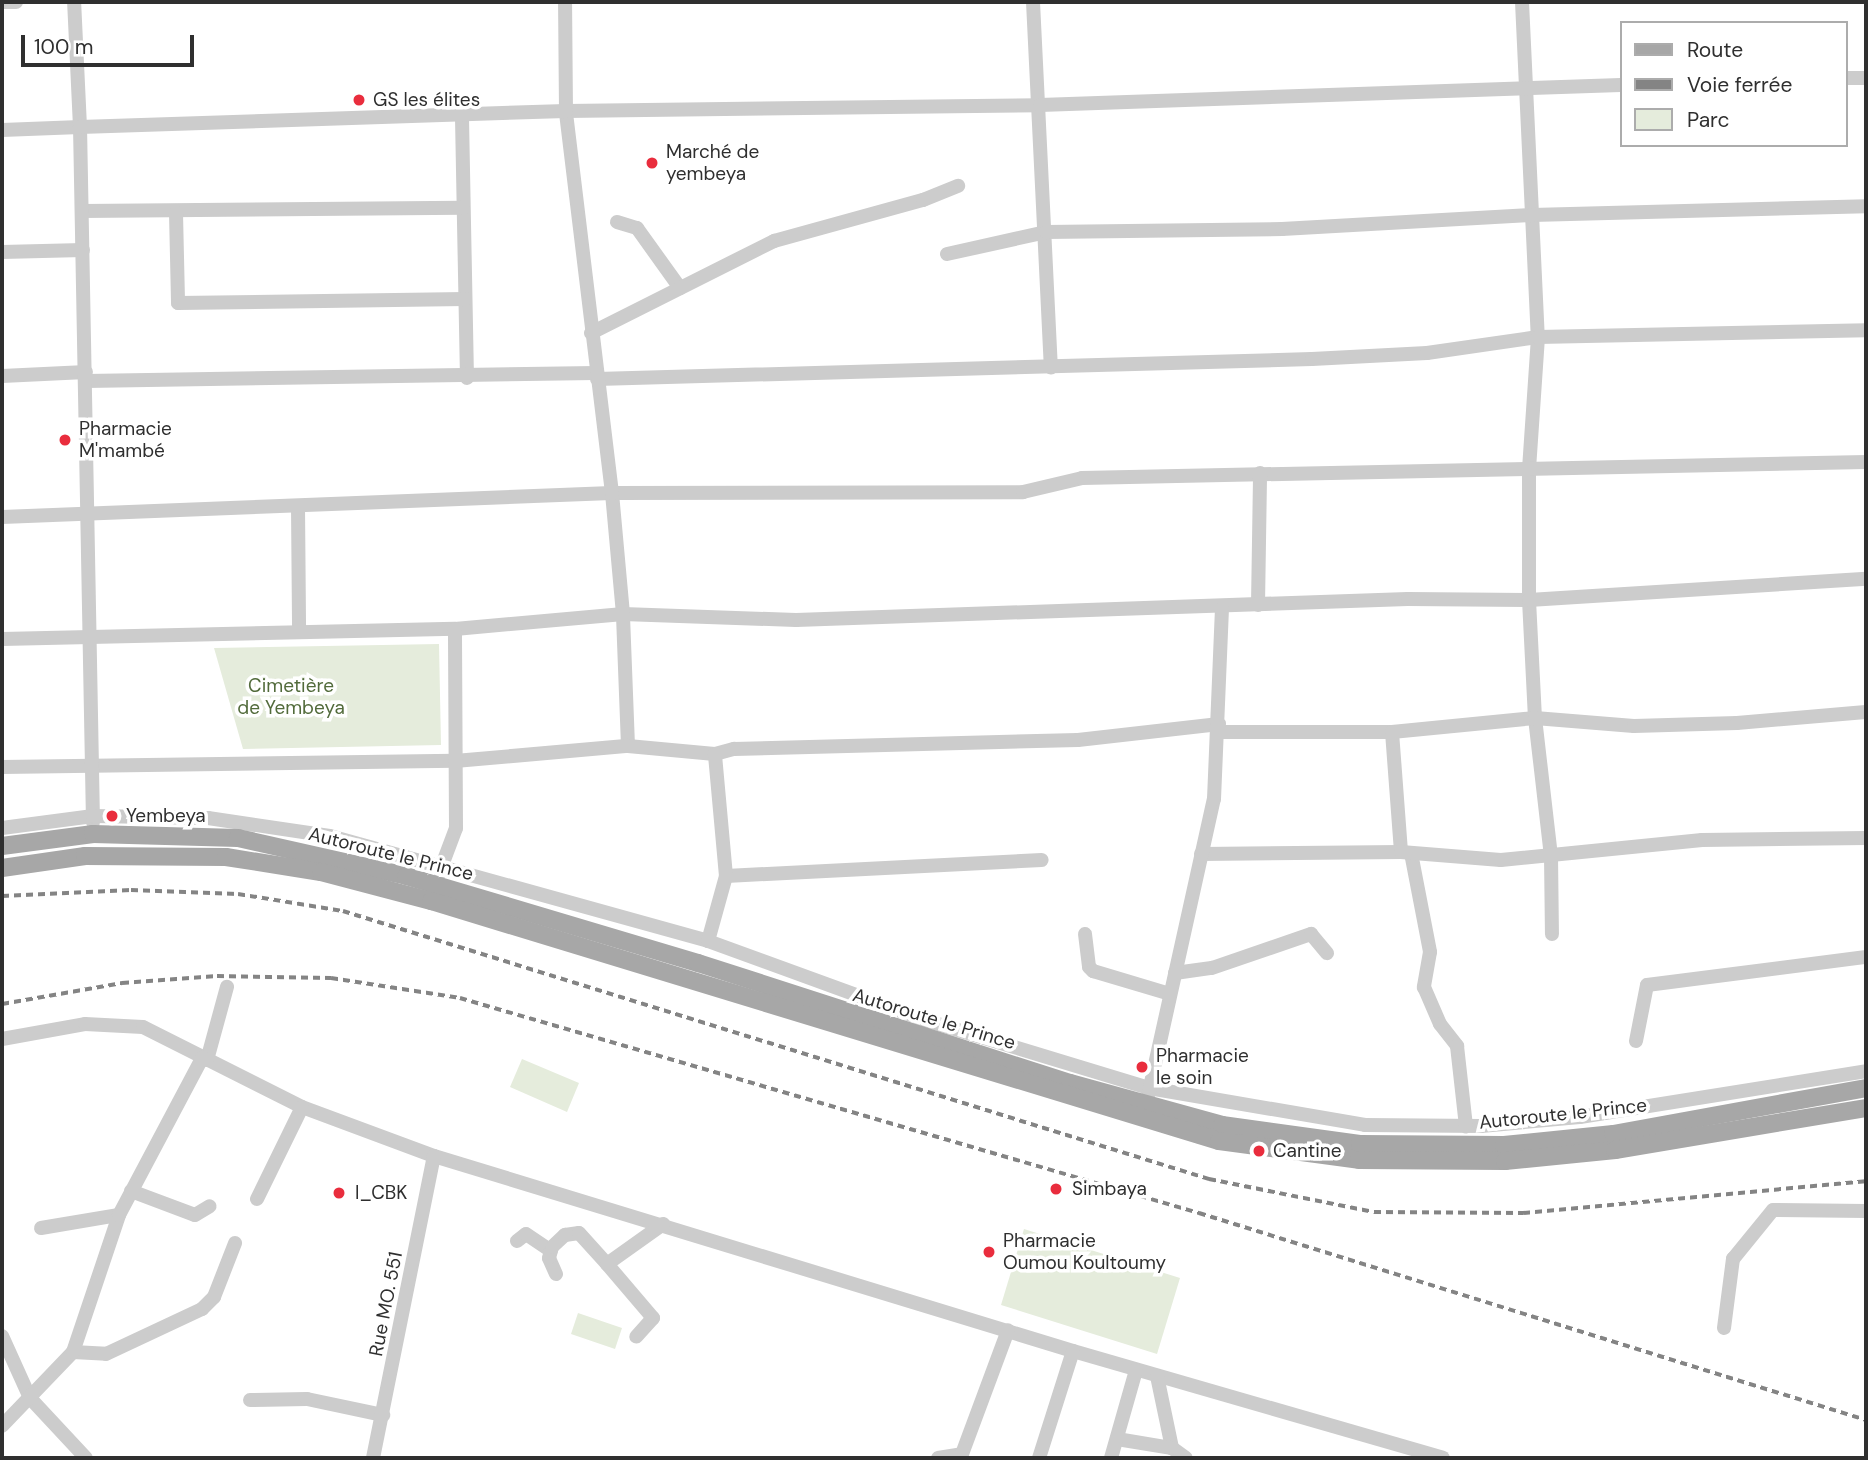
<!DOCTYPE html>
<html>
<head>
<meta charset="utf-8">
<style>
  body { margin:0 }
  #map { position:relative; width:1868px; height:1460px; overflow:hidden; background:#fff; font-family:"DM Sans",sans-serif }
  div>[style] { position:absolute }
  .green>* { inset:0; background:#e5ecdc }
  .minor>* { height:14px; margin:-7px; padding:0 7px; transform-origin:7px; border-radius:7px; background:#ccc }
  .major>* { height:18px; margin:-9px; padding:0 9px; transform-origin:9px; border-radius:9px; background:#a7a7a7 }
  .rail>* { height:3.5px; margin-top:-1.75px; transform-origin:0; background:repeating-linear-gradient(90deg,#848484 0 7px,transparent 0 12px) }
  .dots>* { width:19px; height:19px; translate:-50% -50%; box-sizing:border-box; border:4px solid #fff; border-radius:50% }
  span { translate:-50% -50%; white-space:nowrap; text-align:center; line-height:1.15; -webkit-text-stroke:7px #fff; paint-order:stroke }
  .poi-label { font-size:19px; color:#2f2f2f }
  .left { translate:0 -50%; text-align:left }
  .park-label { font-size:19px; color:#526b3b }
  .street-label { font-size:19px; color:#2f2f2f }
  .frame { position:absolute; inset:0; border:4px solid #2f2f2f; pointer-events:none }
  .legend { position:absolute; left:1620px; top:21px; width:228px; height:126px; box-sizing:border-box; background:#fff; border:2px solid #acacac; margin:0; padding:9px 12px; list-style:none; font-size:21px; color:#2f2f2f }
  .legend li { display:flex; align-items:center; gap:14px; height:35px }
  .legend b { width:35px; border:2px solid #acacac }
  .scale { position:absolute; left:21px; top:35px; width:173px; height:32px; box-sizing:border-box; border:4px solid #2f2f2f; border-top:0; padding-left:9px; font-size:21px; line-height:24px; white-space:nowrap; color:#2f2f2f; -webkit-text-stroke:5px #fff; paint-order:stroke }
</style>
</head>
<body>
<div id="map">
  <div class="green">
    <i style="clip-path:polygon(439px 644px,441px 745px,243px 749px,214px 648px)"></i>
    <i style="clip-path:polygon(522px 1059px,579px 1083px,567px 1112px,510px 1087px)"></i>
    <i style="clip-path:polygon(1024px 1229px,1180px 1278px,1157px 1354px,1001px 1305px)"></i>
    <i style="clip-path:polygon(578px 1313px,622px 1328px,615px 1349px,571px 1334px)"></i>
  </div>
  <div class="minor">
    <i style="left:2px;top:2px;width:14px"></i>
    <i style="left:1033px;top:2px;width:366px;rotate:87.2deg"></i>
    <i style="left:1522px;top:2px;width:335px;rotate:87.3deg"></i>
    <i style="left:1538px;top:337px;width:133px;rotate:93.9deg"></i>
    <i style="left:1529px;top:470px;width:130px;rotate:90deg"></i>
    <i style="left:1529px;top:600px;width:118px;rotate:87.1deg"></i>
    <i style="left:1535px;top:718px;width:139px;rotate:83.4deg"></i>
    <i style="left:1551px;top:856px;width:78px;rotate:89.3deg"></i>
    <i style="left:1845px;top:78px;width:21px"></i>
    <i style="left:462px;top:118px;width:260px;rotate:88.9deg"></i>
    <i style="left:2px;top:130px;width:78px;rotate:-2.2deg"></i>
    <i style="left:80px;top:127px;width:125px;rotate:-92.7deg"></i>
    <i style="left:82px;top:211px;width:381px;rotate:-0.5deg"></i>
    <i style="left:176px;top:213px;width:90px;rotate:88.7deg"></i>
    <i style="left:178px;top:303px;width:287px;rotate:-0.8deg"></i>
    <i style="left:617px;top:222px;width:21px;rotate:17deg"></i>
    <i style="left:637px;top:228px;width:74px;rotate:54.4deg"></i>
    <i style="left:2px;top:252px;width:81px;rotate:-1.4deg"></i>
    <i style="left:947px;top:254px;width:101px;rotate:-12.5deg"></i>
    <i style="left:1046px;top:232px;width:236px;rotate:-0.7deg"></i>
    <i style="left:1282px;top:229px;width:250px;rotate:-3.2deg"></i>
    <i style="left:1532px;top:215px;width:334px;rotate:-1.5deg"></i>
    <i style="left:591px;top:333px;width:205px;rotate:-26.7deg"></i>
    <i style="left:774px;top:241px;width:155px;rotate:-15.4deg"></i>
    <i style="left:923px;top:200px;width:38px;rotate:-22deg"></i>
    <i style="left:2px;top:376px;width:84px;rotate:-2.7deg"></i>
    <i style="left:597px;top:379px;width:715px;rotate:-1.6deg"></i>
    <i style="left:1312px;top:359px;width:115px;rotate:-3deg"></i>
    <i style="left:1427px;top:353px;width:112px;rotate:-8.2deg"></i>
    <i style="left:1538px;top:337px;width:328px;rotate:-1.2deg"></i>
    <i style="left:86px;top:381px;width:510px;rotate:-0.9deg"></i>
    <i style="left:298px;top:507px;width:123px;rotate:89.5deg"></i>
    <i style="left:2px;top:517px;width:610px;rotate:-2.25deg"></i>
    <i style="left:612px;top:493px;width:411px;rotate:-0.1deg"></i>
    <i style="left:1023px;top:492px;width:61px;rotate:-13.3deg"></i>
    <i style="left:1082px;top:478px;width:784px;rotate:-1.17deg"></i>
    <i style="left:1258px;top:605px;width:132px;rotate:-89.1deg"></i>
    <i style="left:2px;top:639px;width:453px;rotate:-1.3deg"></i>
    <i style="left:455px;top:629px;width:169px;rotate:-5.1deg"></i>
    <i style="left:623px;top:614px;width:173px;rotate:2deg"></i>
    <i style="left:796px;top:620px;width:612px;rotate:-1.97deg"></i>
    <i style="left:1408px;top:599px;width:121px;rotate:0.5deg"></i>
    <i style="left:1529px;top:600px;width:338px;rotate:-3.6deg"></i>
    <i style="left:1218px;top:732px;width:174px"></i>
    <i style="left:1392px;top:732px;width:144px;rotate:-5.6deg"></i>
    <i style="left:1535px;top:718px;width:99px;rotate:4.6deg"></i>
    <i style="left:1634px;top:726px;width:103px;rotate:-1.7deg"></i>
    <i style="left:1737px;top:723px;width:129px;rotate:-4.9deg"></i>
    <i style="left:1392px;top:732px;width:120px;rotate:85.7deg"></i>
    <i style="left:628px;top:746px;width:132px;rotate:-92.2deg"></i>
    <i style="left:623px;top:614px;width:121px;rotate:-95.2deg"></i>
    <i style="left:612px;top:493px;width:385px;rotate:-96.9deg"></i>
    <i style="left:566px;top:111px;width:474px;rotate:-0.7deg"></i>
    <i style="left:1040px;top:105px;width:581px;rotate:-1.97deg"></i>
    <i style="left:2px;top:767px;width:453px;rotate:-0.8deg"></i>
    <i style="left:455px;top:761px;width:174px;rotate:-5deg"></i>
    <i style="left:628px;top:746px;width:87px;rotate:5.3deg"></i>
    <i style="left:715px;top:754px;width:20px;rotate:-15deg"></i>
    <i style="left:734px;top:749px;width:344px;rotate:-1.5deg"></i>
    <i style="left:1078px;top:740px;width:142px;rotate:-6.5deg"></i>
    <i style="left:93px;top:822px;width:695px;rotate:-91.07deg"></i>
    <i style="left:80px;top:127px;width:486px;rotate:-1.9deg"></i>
    <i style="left:566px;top:111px;width:109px;rotate:-90.5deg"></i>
    <i style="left:2px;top:828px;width:92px;rotate:-7.5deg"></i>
    <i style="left:93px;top:816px;width:115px;rotate:1deg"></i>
    <i style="left:208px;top:818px;width:123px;rotate:8.4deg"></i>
    <i style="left:330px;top:836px;width:392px;rotate:15.5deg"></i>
    <i style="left:708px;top:941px;width:231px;rotate:20deg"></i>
    <i style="left:925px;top:1020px;width:234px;rotate:16.9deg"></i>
    <i style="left:1149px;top:1088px;width:219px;rotate:9.7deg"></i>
    <i style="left:1365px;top:1125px;width:116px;rotate:0.5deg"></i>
    <i style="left:1481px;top:1126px;width:99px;rotate:-5.2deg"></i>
    <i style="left:1580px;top:1117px;width:290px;rotate:-9.1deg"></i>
    <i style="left:1411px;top:853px;width:101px;rotate:79.1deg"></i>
    <i style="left:1430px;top:952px;width:36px;rotate:100deg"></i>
    <i style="left:1424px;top:987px;width:40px;rotate:66.6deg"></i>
    <i style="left:1440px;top:1024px;width:28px;rotate:52deg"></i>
    <i style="left:1457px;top:1046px;width:81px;rotate:83.6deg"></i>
    <i style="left:1201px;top:854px;width:200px;rotate:-0.6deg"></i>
    <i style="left:1401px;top:852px;width:100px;rotate:4.6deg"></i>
    <i style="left:1501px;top:860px;width:202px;rotate:-5.7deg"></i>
    <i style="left:1702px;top:840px;width:164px;rotate:-0.7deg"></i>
    <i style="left:438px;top:876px;width:51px;rotate:-69.4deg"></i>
    <i style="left:456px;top:828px;width:199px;rotate:-90.3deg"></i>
    <i style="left:726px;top:876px;width:316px;rotate:-2.9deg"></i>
    <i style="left:1085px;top:934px;width:33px;rotate:83deg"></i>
    <i style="left:1089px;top:967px;width:6px;rotate:45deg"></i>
    <i style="left:1093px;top:971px;width:80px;rotate:16.6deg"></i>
    <i style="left:708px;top:941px;width:67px;rotate:-74.5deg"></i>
    <i style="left:726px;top:876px;width:122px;rotate:-95.2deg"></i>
    <i style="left:1175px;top:973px;width:37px;rotate:-8deg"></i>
    <i style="left:1212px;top:968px;width:105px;rotate:-19deg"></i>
    <i style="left:1311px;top:934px;width:25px;rotate:50deg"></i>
    <i style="left:2px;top:1039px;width:84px;rotate:-10.2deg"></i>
    <i style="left:85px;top:1024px;width:58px;rotate:3deg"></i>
    <i style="left:143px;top:1027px;width:178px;rotate:26.7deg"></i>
    <i style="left:302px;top:1107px;width:141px;rotate:20.4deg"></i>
    <i style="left:434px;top:1156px;width:668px;rotate:16.97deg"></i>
    <i style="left:1073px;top:1351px;width:385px;rotate:16.1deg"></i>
    <i style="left:1636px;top:1041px;width:57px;rotate:-78.9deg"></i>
    <i style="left:1647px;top:985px;width:221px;rotate:-7.3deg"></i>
    <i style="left:207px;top:1060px;width:76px;rotate:-74.7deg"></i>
    <i style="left:1148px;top:1096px;width:304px;rotate:-77.5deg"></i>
    <i style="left:1214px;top:799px;width:191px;rotate:-87.6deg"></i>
    <i style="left:131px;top:1191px;width:68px;rotate:20.6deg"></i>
    <i style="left:195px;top:1215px;width:17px;rotate:-31deg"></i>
    <i style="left:257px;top:1199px;width:102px;rotate:-63.9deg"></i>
    <i style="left:41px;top:1228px;width:79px;rotate:-9.5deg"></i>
    <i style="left:517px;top:1241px;width:11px;rotate:-38deg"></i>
    <i style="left:526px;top:1234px;width:30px;rotate:34deg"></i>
    <i style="left:607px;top:1264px;width:71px;rotate:49.6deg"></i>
    <i style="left:653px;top:1318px;width:25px;rotate:132deg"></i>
    <i style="left:556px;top:1274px;width:17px;rotate:-114deg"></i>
    <i style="left:549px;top:1258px;width:11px;rotate:-75deg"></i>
    <i style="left:552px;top:1247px;width:18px;rotate:-43deg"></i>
    <i style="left:565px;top:1235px;width:14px;rotate:-8deg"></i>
    <i style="left:579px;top:1233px;width:42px;rotate:47.9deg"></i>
    <i style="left:607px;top:1264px;width:69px;rotate:-35.5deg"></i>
    <i style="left:1724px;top:1328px;width:70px;rotate:-82.6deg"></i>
    <i style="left:1733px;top:1259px;width:63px;rotate:-50.8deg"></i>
    <i style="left:1773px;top:1210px;width:93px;rotate:0.6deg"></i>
    <i style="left:2px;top:1336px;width:68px;rotate:65.7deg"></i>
    <i style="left:30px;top:1398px;width:82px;rotate:47deg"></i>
    <i style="left:73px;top:1352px;width:33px;rotate:3deg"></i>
    <i style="left:106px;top:1354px;width:106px;rotate:-25.1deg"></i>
    <i style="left:202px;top:1309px;width:17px;rotate:-45deg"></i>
    <i style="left:214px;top:1297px;width:58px;rotate:-68.7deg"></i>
    <i style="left:1157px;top:1376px;width:74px;rotate:78.2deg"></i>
    <i style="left:1172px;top:1448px;width:17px;rotate:36deg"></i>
    <i style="left:250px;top:1400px;width:57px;rotate:-1deg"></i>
    <i style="left:307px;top:1399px;width:78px;rotate:11.9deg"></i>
    <i style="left:2px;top:1426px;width:103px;rotate:-46.2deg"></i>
    <i style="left:73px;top:1352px;width:145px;rotate:-71.4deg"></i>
    <i style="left:119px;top:1215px;width:178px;rotate:-62.1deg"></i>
    <i style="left:1117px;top:1439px;width:56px;rotate:9.3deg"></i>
    <i style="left:373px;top:1458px;width:308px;rotate:-78.6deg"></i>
    <i style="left:938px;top:1458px;width:24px;rotate:-9deg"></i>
    <i style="left:962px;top:1454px;width:132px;rotate:-69.6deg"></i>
    <i style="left:1039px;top:1458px;width:112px;rotate:-72.4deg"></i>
    <i style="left:1111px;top:1458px;width:91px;rotate:-74.1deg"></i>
  </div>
  <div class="major">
    <i style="left:2px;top:846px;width:92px;rotate:-7.5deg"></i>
    <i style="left:93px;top:834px;width:145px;rotate:1.6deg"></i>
    <i style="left:238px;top:838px;width:172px;rotate:12.7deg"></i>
    <i style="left:406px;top:876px;width:305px;rotate:16.6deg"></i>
    <i style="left:698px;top:963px;width:391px;rotate:17.9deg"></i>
    <i style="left:1070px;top:1083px;width:158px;rotate:15.4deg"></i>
    <i style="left:1222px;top:1125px;width:139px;rotate:7.8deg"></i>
    <i style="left:1360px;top:1144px;width:144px;rotate:0.4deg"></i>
    <i style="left:1504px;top:1145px;width:110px;rotate:-5.8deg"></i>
    <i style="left:1613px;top:1134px;width:257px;rotate:-10.3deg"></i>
    <i style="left:2px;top:868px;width:84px;rotate:-8.2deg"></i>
    <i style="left:85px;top:856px;width:141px;rotate:0.4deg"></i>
    <i style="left:226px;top:857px;width:96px;rotate:9deg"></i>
    <i style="left:321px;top:872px;width:114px;rotate:14.8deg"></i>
    <i style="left:431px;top:901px;width:824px;rotate:16.94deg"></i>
    <i style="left:1219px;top:1141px;width:141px;rotate:7.7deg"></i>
    <i style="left:1359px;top:1160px;width:146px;rotate:0.4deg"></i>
    <i style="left:1505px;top:1161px;width:111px;rotate:-5.7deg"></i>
    <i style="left:1615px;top:1150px;width:254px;rotate:-9.5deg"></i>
  </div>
  <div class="rail">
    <i style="left:2px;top:896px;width:129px;rotate:-2.7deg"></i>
    <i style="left:131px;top:890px;width:107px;rotate:2.1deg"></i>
    <i style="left:238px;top:894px;width:106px;rotate:9.2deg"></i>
    <i style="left:343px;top:911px;width:907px;rotate:17.2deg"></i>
    <i style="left:1209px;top:1179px;width:168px;rotate:11.3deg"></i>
    <i style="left:1374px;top:1212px;width:149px;rotate:0.4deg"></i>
    <i style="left:1523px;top:1213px;width:344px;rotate:-5.3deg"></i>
    <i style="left:2px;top:1004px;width:122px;rotate:-9.9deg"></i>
    <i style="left:122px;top:983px;width:95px;rotate:-4.2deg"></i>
    <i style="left:217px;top:976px;width:114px;rotate:1deg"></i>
    <i style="left:331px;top:978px;width:131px;rotate:8.8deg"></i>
    <i style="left:460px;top:998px;width:770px;rotate:16.22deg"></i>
    <i style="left:1199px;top:1213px;width:698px;rotate:17.24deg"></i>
  </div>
  <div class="dots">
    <i style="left:359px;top:100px;background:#e92d3d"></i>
    <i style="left:652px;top:163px;background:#e92d3d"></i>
    <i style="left:65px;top:440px;background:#e92d3d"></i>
    <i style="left:112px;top:816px;background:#e92d3d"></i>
    <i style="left:1142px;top:1067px;background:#e92d3d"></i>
    <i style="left:1259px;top:1151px;background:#e92d3d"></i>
    <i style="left:1056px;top:1189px;background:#e92d3d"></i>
    <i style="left:339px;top:1193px;background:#e92d3d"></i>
    <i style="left:989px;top:1252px;background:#e92d3d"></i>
  </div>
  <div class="poi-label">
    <span class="left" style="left:373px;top:100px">GS les élites</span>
    <span class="left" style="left:666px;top:163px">Marché de<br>yembeya</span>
    <span class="left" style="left:79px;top:440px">Pharmacie<br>M'mambé</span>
    <span class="left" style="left:126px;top:816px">Yembeya</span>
    <span class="left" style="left:1156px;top:1067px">Pharmacie<br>le soin</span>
    <span class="left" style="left:1273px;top:1151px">Cantine</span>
    <span class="left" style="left:1072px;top:1189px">Simbaya</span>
    <span class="left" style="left:355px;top:1193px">I_CBK</span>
    <span class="left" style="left:1003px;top:1252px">Pharmacie<br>Oumou Koultoumy</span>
  </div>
  <div class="park-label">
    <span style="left:291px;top:697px">Cimetière<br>de Yembeya</span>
  </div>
  <div class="street-label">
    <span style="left:391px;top:854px;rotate:14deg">Autoroute le Prince</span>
    <span style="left:934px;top:1019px;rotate:17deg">Autoroute le Prince</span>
    <span style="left:1563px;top:1114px;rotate:-6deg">Autoroute le Prince</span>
    <span style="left:386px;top:1304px;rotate:-79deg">Rue MO. 551</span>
  </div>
  <div class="frame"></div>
  <ul class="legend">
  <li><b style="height:9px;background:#a7a7a7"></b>Route</li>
  <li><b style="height:9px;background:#848484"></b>Voie ferrée</li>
  <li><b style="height:19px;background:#e5ecdc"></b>Parc</li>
  </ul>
  <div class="scale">100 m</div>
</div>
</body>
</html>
